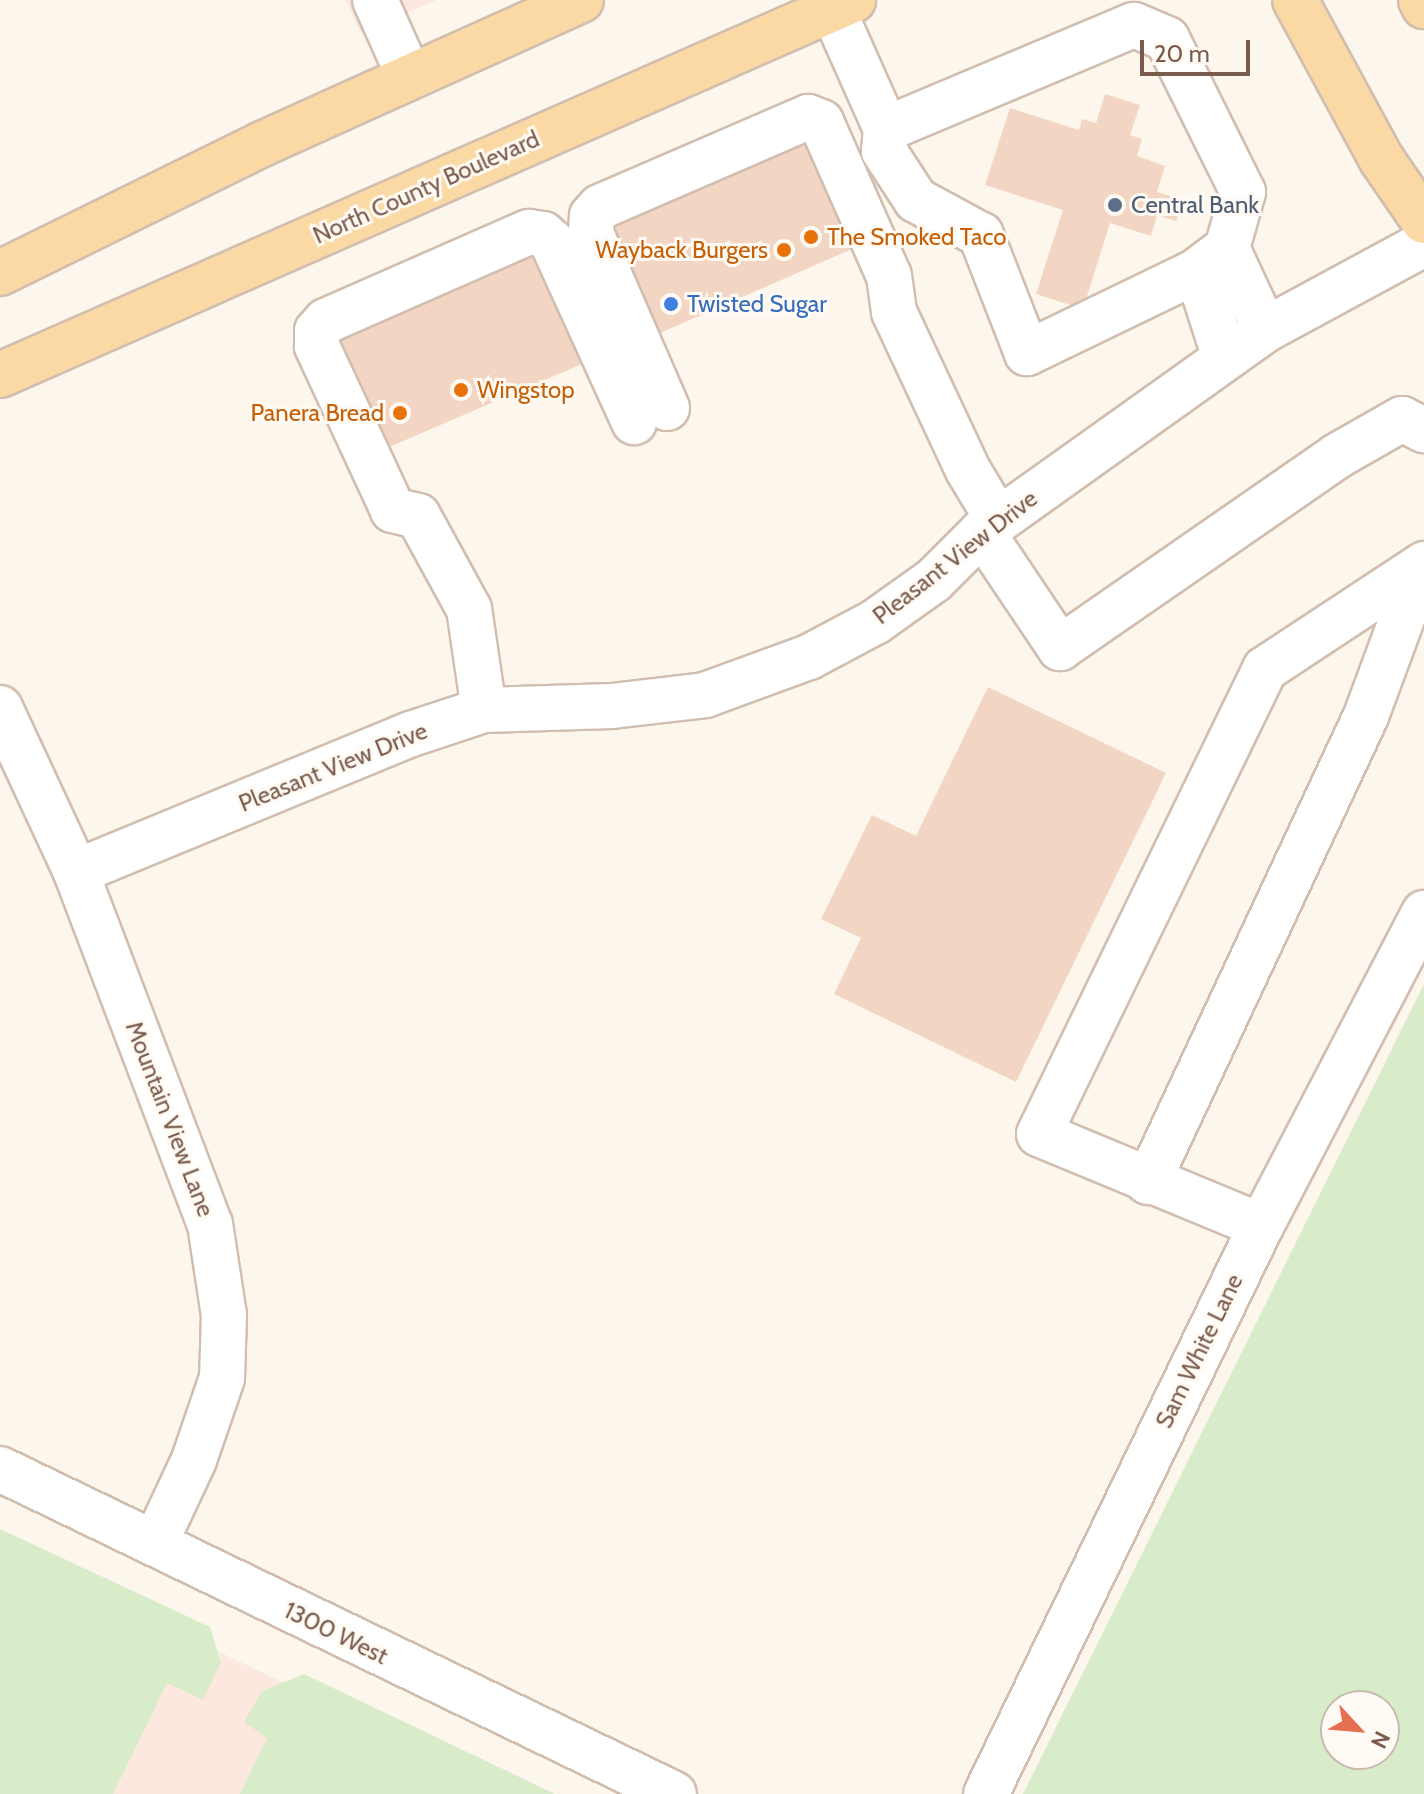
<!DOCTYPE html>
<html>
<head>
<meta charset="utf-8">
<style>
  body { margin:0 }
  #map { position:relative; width:1424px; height:1794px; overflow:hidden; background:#fdf6ec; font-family:Cabin,sans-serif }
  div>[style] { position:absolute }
  .commercial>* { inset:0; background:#fde8e0 }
  .green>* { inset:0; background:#d8ecc9 }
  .building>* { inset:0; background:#f3d5c3 }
  .roads { filter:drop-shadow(2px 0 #d1beb0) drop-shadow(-2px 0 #d1beb0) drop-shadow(0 2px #d1beb0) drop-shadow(0 -2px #d1beb0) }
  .minor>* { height:44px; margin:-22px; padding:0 22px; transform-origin:22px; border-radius:22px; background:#fff }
  .major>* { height:44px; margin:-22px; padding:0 22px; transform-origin:22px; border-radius:22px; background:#fbd9a5 }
  .dots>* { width:22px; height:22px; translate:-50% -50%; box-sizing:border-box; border:4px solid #fffaf3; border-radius:50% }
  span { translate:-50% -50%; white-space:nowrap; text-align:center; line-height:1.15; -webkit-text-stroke:6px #fffaf3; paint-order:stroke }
  .street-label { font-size:24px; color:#7a5c4d }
  .service-label { font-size:24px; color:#4e5e75 }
  .left { translate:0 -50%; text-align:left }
  .food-label { font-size:24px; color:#c56008 }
  .right { translate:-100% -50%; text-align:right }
  .shop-label { font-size:24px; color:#366cbe }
  .north { position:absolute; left:1320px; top:1690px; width:80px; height:80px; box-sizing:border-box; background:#fffaf3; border:2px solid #cabbb1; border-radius:50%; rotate:116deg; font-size:22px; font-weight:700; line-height:32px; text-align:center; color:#7a5c4d }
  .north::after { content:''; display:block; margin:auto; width:28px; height:36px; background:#e76f51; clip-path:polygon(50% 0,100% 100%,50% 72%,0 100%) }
  .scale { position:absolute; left:1140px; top:40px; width:110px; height:36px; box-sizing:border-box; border:4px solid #7a5c4d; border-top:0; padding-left:10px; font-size:24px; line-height:28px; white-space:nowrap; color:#7a5c4d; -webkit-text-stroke:6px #fffaf3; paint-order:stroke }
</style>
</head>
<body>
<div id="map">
  <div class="commercial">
    <i style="clip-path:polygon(346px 0,437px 0,360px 33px)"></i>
    <i style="clip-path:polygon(0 1547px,516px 1794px,0 1794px)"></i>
  </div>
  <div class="green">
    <i style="clip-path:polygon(evenodd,1424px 984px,1424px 1794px,1023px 1794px,1424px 984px,1384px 1706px,1384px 1754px,1336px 1754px,1336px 1706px,1384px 1706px)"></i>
    <i style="clip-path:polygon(0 1529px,210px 1627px,221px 1663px,203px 1700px,167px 1683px,113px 1794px,0 1794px)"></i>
    <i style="clip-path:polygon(304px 1674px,555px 1794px,240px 1794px,267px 1738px,244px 1722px,262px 1691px)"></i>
  </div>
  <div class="building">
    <i style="clip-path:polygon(1105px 94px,1140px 105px,1130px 135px,1142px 139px,1137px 156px,1165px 166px,1157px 192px,1183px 200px,1176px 221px,1157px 215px,1151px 236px,1110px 223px,1083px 309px,1036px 294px,1063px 210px,985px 185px,1010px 108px,1079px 130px,1082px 119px,1096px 123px)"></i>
    <i style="clip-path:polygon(805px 138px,852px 249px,651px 337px,603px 225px)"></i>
    <i style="clip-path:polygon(534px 253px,582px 364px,380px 451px,332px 340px)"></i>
    <i style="clip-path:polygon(988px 687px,1166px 773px,1016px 1082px,834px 994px,861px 938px,821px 919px,872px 815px,916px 836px)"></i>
  </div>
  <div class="roads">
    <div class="minor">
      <i style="left:375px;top:0;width:83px;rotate:65.9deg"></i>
      <i style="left:833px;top:10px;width:130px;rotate:66deg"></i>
      <i style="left:1227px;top:248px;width:38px;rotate:143deg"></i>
      <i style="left:1197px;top:271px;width:189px;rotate:154.2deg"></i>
      <i style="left:1027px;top:353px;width:127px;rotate:-111.3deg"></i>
      <i style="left:981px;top:235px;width:74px;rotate:-151.7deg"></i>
      <i style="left:916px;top:200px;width:59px;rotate:-123.1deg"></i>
      <i style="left:884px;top:151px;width:22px;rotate:-85deg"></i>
      <i style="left:886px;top:129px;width:269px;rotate:-22.8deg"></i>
      <i style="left:1134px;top:25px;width:36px;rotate:23deg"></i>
      <i style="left:1167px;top:39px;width:171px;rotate:63.6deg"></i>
      <i style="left:1243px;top:192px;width:58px;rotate:105.9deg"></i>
      <i style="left:1227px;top:248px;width:90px;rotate:65.1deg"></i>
      <i style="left:1197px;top:271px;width:91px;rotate:72.2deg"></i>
      <i style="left:667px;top:408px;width:191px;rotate:-113.5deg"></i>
      <i style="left:591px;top:233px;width:17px;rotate:-87deg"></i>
      <i style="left:592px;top:216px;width:12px;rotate:-48deg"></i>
      <i style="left:600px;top:207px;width:227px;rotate:-23.4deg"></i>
      <i style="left:808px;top:117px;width:14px;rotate:21deg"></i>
      <i style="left:821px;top:122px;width:168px;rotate:66.2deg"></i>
      <i style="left:889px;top:276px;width:36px;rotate:82deg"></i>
      <i style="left:894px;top:312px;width:174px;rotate:64.9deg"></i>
      <i style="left:968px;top:470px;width:58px;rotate:59deg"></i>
      <i style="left:982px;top:532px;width:140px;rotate:56.1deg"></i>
      <i style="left:1060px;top:648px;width:337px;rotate:-34.7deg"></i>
      <i style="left:1337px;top:456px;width:75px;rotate:-29.6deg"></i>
      <i style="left:1402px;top:419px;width:25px;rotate:27deg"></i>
      <i style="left:0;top:708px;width:181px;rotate:65.1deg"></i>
      <i style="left:76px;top:872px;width:377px;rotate:69.2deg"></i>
      <i style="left:210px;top:1224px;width:92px;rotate:81.3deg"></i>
      <i style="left:224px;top:1315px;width:63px;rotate:91.8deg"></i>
      <i style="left:222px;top:1378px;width:87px;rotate:108.9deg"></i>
      <i style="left:194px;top:1460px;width:89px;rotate:115.1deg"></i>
      <i style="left:484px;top:710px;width:102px;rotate:-98.4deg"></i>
      <i style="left:469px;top:609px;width:106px;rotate:-118.7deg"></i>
      <i style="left:418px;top:516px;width:26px;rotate:-167deg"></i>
      <i style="left:393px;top:510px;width:181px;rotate:-114.9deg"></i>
      <i style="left:317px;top:346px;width:15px;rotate:-90deg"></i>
      <i style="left:317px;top:331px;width:13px;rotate:-48deg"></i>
      <i style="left:326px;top:321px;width:222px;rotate:-23.7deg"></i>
      <i style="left:529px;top:232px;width:14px;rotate:8deg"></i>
      <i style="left:543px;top:234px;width:12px;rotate:42deg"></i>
      <i style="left:552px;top:242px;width:198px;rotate:65.5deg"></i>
      <i style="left:76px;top:872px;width:362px;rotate:-22.4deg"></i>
      <i style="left:411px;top:734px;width:77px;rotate:-18.2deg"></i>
      <i style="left:484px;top:710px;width:128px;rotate:-1.8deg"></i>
      <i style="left:612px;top:706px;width:94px;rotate:-6.7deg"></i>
      <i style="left:705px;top:695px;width:111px;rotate:-20.1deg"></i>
      <i style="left:809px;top:657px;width:75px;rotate:-27.9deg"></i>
      <i style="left:875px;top:622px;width:72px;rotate:-35.4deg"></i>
      <i style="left:934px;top:580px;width:68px;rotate:-45deg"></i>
      <i style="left:982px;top:532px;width:348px;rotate:-35.5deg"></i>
      <i style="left:1265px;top:330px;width:181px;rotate:-28.4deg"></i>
      <i style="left:1148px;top:1182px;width:514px;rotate:-64.93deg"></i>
      <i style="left:1366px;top:716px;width:159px;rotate:-69.7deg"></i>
      <i style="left:1261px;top:1226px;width:240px;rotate:-157.5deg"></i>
      <i style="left:1039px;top:1134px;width:517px;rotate:-64.08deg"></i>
      <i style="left:1265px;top:669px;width:191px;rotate:-33.4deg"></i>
      <i style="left:0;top:1469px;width:748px;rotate:25.74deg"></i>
      <i style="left:986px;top:1794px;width:631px;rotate:-64.17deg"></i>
      <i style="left:1261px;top:1226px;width:353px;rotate:-62.5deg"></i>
    </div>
    <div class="major">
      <i style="left:1295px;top:0;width:182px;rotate:61.5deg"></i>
      <i style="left:1382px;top:160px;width:74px;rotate:55.5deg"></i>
      <i style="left:1421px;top:0;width:7px;rotate:63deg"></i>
      <i style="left:0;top:273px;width:292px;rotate:-26.2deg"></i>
      <i style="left:262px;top:144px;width:350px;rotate:-24.3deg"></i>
      <i style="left:0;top:375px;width:932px;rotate:-23.73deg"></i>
    </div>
  </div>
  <div class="dots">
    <i style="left:1115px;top:205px;background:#5c6f8a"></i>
    <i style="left:811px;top:237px;background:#e8710a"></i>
    <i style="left:784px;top:250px;background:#e8710a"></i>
    <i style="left:671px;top:304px;background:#3f7fe0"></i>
    <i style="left:461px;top:390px;background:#e8710a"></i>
    <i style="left:400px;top:413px;background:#e8710a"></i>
  </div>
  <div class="street-label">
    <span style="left:426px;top:187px;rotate:-24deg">North County Boulevard</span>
    <span style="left:955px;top:557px;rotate:-38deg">Pleasant View Drive</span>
    <span style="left:333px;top:767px;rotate:-22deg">Pleasant View Drive</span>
    <span style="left:170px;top:1119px;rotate:69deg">Mountain View Lane</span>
    <span style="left:1199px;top:1351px;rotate:-64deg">Sam White Lane</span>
    <span style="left:336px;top:1633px;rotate:26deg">1300 West</span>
  </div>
  <div class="service-label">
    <span class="left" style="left:1131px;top:205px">Central Bank</span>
  </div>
  <div class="food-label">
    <span class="left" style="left:827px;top:237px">The Smoked Taco</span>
    <span class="right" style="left:768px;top:250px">Wayback Burgers</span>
    <span class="left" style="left:477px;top:390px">Wingstop</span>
    <span class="right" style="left:384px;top:413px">Panera Bread</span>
  </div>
  <div class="shop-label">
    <span class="left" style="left:687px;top:304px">Twisted Sugar</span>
  </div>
  <div class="north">N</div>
  <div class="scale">20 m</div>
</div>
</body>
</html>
